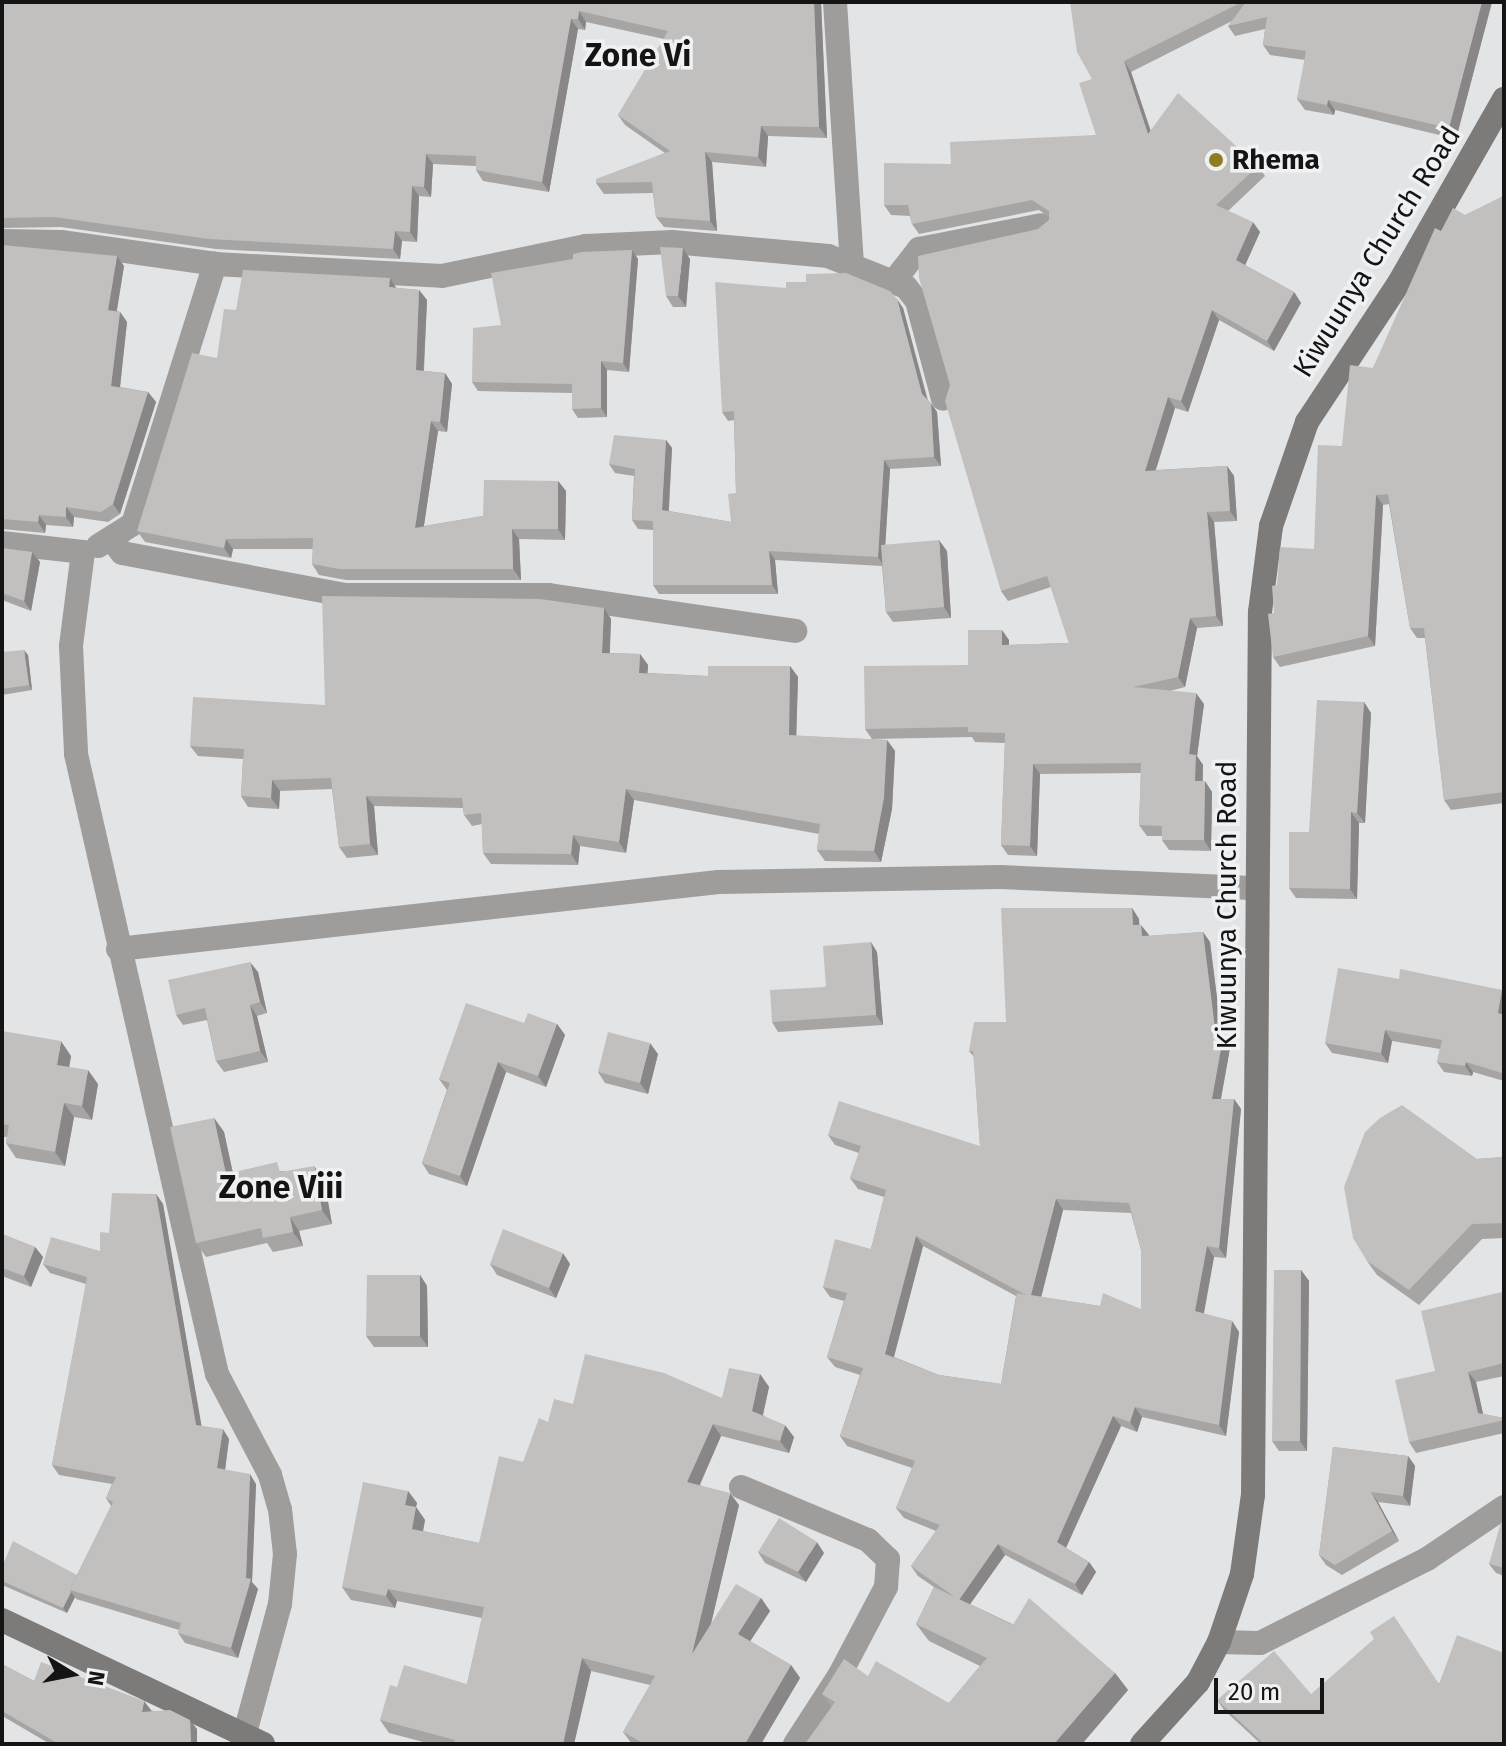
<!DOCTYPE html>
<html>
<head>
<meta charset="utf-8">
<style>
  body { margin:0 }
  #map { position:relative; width:1506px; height:1746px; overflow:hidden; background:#e3e4e6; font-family:"Fira Sans",sans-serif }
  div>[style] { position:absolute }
  .street>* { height:24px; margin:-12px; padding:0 12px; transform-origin:12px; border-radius:12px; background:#9e9d9c }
  .secondary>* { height:24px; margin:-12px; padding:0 12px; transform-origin:12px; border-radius:12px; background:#7c7b7a }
  .wall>* { inset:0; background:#a7a5a4 }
  .shaded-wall>* { inset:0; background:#888686 }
  .building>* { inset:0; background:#c2c0bf }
  .dots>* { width:22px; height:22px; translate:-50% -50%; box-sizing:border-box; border:4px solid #f0f1f3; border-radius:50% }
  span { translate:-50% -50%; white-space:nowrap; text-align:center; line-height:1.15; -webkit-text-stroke:7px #f0f1f3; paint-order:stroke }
  .poi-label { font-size:28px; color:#141415; font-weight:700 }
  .left { translate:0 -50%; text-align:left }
  .street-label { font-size:28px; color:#141415 }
  .quarter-label { font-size:32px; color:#141415; font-weight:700 }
  .frame { position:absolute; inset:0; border:4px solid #141415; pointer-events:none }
  .north { position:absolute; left:32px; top:1634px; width:80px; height:80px; -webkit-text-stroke:6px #f0f1f3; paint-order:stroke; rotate:100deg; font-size:22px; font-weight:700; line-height:32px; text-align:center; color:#141415 }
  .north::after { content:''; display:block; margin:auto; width:28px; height:36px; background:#141415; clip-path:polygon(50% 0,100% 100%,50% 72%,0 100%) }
  .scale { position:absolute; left:1214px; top:1678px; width:110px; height:36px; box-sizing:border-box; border:4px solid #141415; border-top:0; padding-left:10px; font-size:24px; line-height:28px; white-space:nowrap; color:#141415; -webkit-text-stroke:6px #f0f1f3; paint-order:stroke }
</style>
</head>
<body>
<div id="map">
  <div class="street">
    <i style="left:835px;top:2px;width:263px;rotate:86.3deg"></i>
    <i style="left:2px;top:241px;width:59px;rotate:1deg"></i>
    <i style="left:61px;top:242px;width:156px;rotate:8.1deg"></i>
    <i style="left:215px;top:264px;width:227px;rotate:3deg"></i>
    <i style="left:442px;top:276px;width:147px;rotate:-11.8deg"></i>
    <i style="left:586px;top:246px;width:86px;rotate:-2.7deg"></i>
    <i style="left:672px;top:242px;width:157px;rotate:5.1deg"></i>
    <i style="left:828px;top:256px;width:84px;rotate:21.7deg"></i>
    <i style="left:906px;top:287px;width:18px;rotate:52deg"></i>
    <i style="left:917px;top:301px;width:101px;rotate:75.1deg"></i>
    <i style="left:894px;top:281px;width:41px;rotate:-52deg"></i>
    <i style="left:919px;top:249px;width:125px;rotate:-11deg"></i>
    <i style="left:112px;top:540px;width:16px;rotate:52deg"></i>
    <i style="left:122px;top:553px;width:227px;rotate:10.7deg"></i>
    <i style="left:345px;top:595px;width:204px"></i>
    <i style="left:549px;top:595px;width:249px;rotate:8.3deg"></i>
    <i style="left:2px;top:543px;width:81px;rotate:6.3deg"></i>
    <i style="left:83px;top:552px;width:95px;rotate:97.3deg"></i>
    <i style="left:71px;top:646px;width:108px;rotate:87.3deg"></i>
    <i style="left:76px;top:754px;width:636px;rotate:77.19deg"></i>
    <i style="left:217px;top:1374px;width:114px;rotate:62.3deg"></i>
    <i style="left:270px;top:1475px;width:35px;rotate:74deg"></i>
    <i style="left:280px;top:1509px;width:45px;rotate:83.7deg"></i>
    <i style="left:285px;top:1554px;width:50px;rotate:95.7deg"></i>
    <i style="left:280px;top:1604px;width:145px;rotate:105.2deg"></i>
    <i style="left:98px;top:546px;width:41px;rotate:-32.2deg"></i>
    <i style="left:133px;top:524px;width:273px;rotate:-72.5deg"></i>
    <i style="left:118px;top:949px;width:604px;rotate:-6.37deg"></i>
    <i style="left:718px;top:882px;width:282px;rotate:-1deg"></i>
    <i style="left:1000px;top:877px;width:257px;rotate:2.5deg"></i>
    <i style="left:741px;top:1487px;width:138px;rotate:22.7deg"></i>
    <i style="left:868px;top:1540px;width:28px;rotate:44deg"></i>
    <i style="left:888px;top:1559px;width:28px;rotate:94deg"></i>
    <i style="left:886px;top:1587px;width:101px;rotate:117.8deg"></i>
    <i style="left:839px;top:1676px;width:81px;rotate:122.9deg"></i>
    <i style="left:1219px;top:1642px;width:41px;rotate:1.4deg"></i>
    <i style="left:1260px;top:1643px;width:187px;rotate:-26.7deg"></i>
    <i style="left:1427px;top:1559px;width:93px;rotate:-34deg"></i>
  </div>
  <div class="secondary">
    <i style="left:2px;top:1620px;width:289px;rotate:25.4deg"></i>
    <i style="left:1142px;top:1744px;width:84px;rotate:-47.9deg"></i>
    <i style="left:1198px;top:1682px;width:45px;rotate:-62.3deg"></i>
    <i style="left:1219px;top:1642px;width:72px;rotate:-71.3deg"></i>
    <i style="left:1242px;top:1574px;width:80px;rotate:-82.1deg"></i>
    <i style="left:1253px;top:1495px;width:883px;rotate:-89.55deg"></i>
    <i style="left:1260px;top:612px;width:87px;rotate:-82.7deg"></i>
    <i style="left:1271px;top:526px;width:110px;rotate:-70.9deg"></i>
    <i style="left:1307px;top:422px;width:167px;rotate:-56.5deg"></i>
    <i style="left:1399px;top:283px;width:212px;rotate:-60.3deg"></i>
  </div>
  <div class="wall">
    <i style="clip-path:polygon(2px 2px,821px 2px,827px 138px,768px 136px,766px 167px,712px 162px,717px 231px,664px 227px,656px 217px,653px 193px,604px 194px,596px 183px,665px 153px,625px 125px,618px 115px,664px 39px,586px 22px,585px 30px,578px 29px,549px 192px,483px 181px,476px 170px,476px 166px,433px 164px,431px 197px,419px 196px,417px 242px,402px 241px,400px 259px,216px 249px,61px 227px,2px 228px)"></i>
    <i style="clip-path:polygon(1070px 2px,1492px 2px,1456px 139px,1335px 110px,1334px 115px,1305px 110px,1297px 99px,1305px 60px,1270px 55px,1263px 45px,1265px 29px,1235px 36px,1228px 26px,1232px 21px,1131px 72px,1151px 131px,1258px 166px,1265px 176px,1228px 211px,1260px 232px,1245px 265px,1294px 292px,1301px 303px,1274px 351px,1219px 320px,1188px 412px,1175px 408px,1156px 470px,1227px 466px,1234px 476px,1237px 521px,1214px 522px,1223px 626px,1197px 628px,1185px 687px,1170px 691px,1204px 704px,1197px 756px,1203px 765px,1203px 781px,1212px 792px,1211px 851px,1169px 850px,1162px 840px,1162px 836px,1147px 836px,1139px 825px,1141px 773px,1040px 774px,1037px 856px,1008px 855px,1001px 845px,1005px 743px,975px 742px,972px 737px,872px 739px,865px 729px,1009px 640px,1009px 645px,1069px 643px,1051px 587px,1008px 601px,1001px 591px,1038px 229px,1049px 220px,1049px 217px,1039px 210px,919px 234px,912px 224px,910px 216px,891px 215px,884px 205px,951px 164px,1096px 135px,1092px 79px)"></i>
    <i style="clip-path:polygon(1504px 197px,1504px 803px,1451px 810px,1444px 800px,1425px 638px,1417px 638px,1410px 628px,1389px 504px,1383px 505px,1375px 646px,1280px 667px,1273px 657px,1274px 613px,1277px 585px,1314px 549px,1342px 446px,1373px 368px,1441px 231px,1465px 215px)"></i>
    <i style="clip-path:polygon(2px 245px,124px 266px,117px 311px,120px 312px,127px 322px,120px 387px,148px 392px,156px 402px,120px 514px,108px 522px,74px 517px,73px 527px,46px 525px,45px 533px,2px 529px)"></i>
    <i style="clip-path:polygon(632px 250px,638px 259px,629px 372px,607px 370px,607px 417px,578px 418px,572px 409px,572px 393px,478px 391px,472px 382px,501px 325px)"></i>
    <i style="clip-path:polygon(690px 259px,686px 307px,673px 307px,666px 296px)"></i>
    <i style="clip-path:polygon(397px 288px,419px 290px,427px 300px,424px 371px,445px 373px,452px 384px,447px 432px,438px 431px,424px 526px,483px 516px,558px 481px,566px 491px,565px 540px,519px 539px,521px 580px,346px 580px,319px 575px,312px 564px,313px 549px,233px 549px,231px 558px,145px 542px,137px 531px,217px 358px,236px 310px)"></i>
    <i style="clip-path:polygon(903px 308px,928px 400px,937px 412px,941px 466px,890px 469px,885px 545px,947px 551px,951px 618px,893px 622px,886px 612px,882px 566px,775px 560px,778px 594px,659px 594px,653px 585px,653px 530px,638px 529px,632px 520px,634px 476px,615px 473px,609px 464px,666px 440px,672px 448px,669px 511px,731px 522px,736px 493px,734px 420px,728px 421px,722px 412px)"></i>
    <i style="clip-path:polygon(2px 548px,32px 552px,40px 562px,31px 611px,2px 600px)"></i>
    <i style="clip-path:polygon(604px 608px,611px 619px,610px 653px,640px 654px,648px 665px,647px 673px,708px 676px,790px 666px,798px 677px,796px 736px,887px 740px,895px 751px,892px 809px,881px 862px,825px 861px,817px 850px,819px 834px,634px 800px,626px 853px,580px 846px,578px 865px,491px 864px,483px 853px,482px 824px,472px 826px,464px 815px,463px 808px,374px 806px,378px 855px,347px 858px,339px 847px,332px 789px,280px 791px,279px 809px,248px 807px,241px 796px,243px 759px,198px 756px,190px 746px,325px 705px)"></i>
    <i style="clip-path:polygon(2px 652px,28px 655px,32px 690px,2px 695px)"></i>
    <i style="clip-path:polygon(1364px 702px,1371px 713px,1365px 823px,1359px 823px,1357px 899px,1296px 898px,1289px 888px,1309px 832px)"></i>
    <i style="clip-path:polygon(evenodd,1132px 908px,1139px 919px,1139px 925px,1149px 936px,1203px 932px,1210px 942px,1222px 1038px,1230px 1048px,1221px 1099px,1234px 1099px,1241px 1109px,1226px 1258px,1214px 1257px,1204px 1314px,1232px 1321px,1239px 1332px,1226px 1436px,1142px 1417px,1137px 1432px,1121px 1426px,1066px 1548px,1089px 1562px,1096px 1572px,1082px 1595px,1005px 1555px,970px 1604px,1115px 1673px,1128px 1690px,1082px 1744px,805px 1744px,832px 1708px,822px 1694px,868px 1676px,949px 1703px,980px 1666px,929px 1641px,916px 1624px,934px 1587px,918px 1576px,911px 1566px,936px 1531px,904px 1518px,896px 1508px,912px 1468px,847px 1446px,840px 1436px,860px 1375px,835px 1367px,827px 1357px,844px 1301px,830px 1297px,823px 1287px,871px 1249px,884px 1197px,858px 1189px,850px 1178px,859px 1153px,835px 1145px,828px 1135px,980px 1146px,974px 1057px,969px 1051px,1006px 1022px,1132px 908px,1063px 1210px,1131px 1213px,1141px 1250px,1141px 1309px,1100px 1306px,1041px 1297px,1063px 1210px,1132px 908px,923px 1246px,1016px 1296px,1001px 1384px,939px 1375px,894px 1357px,923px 1246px)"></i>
    <i style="clip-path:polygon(877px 952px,883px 1025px,778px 1032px,772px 1022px)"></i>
    <i style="clip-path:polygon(258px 972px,267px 1013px,257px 1016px,268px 1062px,224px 1072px,216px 1061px,207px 1020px,183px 1025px,176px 1015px)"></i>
    <i style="clip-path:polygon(1399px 979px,1502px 990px,1504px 994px,1504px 1081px,1473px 1072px,1472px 1076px,1444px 1072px,1437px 1062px,1440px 1049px,1392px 1041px,1388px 1063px,1332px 1053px,1325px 1043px)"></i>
    <i style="clip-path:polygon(524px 1023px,557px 1024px,565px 1035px,546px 1087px,506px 1072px,467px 1186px,429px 1174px,422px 1163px,447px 1090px,439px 1079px)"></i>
    <i style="clip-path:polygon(2px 1031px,71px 1056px,69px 1067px,98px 1084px,92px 1120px,74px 1117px,65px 1166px,16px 1158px,6px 1143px,7px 1137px,2px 1137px)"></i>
    <i style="clip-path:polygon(658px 1054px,648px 1094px,605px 1083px,598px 1072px)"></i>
    <i style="clip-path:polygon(214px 1118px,224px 1132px,233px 1173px,284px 1171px,324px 1180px,332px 1224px,299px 1231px,303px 1246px,273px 1252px,267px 1243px,206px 1257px,196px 1243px)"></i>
    <i style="clip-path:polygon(1504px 1157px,1504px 1238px,1482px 1239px,1419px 1305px,1377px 1275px,1367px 1261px,1477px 1159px)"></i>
    <i style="clip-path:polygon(156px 1194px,163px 1204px,201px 1426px,229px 1439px,225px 1470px,256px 1484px,252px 1582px,258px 1589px,238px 1658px,185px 1643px,178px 1633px,179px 1630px,76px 1599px,75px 1597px,67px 1613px,2px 1585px,2px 1567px,77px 1575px,111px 1506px,106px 1498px,112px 1484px,59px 1475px,52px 1465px,86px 1284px,50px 1273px,43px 1264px,100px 1251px,109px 1233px)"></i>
    <i style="clip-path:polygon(2px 1234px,35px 1247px,43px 1257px,31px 1287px,2px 1276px)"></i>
    <i style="clip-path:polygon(490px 1264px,570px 1264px,556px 1298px,497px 1275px)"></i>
    <i style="clip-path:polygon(1301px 1270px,1309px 1281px,1307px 1451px,1279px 1451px,1272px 1441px)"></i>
    <i style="clip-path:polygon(420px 1275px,427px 1286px,428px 1347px,374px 1347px,366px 1336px)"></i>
    <i style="clip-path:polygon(1504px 1295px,1504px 1376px,1476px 1382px,1483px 1414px,1504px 1418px,1504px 1433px,1416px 1453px,1409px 1442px,1435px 1371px)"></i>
    <i style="clip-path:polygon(760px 1374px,769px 1387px,763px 1415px,794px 1437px,789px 1453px,721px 1436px,700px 1485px,739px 1505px,711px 1624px,761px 1598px,770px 1611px,750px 1641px,791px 1665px,800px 1678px,761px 1744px,632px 1744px,623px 1732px,650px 1685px,591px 1671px,574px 1744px,431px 1744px,389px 1733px,380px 1720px,397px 1687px,467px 1684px,482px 1618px,397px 1601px,395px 1608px,351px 1600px,342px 1587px,408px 1491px,417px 1503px,416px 1507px,425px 1520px,423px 1531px,479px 1543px,523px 1462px,548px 1422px,573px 1404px,722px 1398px)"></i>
    <i style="clip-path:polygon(1333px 1447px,1408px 1456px,1415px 1466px,1410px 1506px,1378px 1502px,1399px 1541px,1342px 1575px,1326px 1565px,1319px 1555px)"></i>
    <i style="clip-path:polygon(1504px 1523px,1504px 1576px,1496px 1573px,1489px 1564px)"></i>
    <i style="clip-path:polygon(758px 1552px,824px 1553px,806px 1582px,765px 1563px)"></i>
    <i style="clip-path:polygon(2px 1664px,34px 1681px,151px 1710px,197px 1729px,197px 1744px,50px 1744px,4px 1717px,2px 1721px)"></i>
    <i style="clip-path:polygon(1439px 1683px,1504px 1744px,1261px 1744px,1224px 1710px,1217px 1700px,1311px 1694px)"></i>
  </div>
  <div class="shaded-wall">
    <i style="clip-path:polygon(814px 2px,821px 2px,827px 138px,819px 127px)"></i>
    <i style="clip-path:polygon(1482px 2px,1492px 2px,1456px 139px,1449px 128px)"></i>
    <i style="clip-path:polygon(579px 11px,586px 22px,585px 30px,578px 19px)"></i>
    <i style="clip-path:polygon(571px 19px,578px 29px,549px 192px,542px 182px)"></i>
    <i style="clip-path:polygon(1124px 61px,1131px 72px,1155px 145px,1148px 134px)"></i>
    <i style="clip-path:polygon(1328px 100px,1335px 110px,1334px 115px,1327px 105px)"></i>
    <i style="clip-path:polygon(761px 126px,768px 136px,766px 167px,758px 157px)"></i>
    <i style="clip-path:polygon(705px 152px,712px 162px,717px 231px,710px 221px)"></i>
    <i style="clip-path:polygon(426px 154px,433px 164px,431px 197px,424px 187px)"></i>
    <i style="clip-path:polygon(412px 186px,419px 196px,417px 242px,410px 232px)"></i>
    <i style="clip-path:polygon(1253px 222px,1260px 232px,1243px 270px,1236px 260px)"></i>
    <i style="clip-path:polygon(395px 231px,402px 241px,400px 259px,393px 249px)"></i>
    <i style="clip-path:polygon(683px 248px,690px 259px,686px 307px,678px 296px)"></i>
    <i style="clip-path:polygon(632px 250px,638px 259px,629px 372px,623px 363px)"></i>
    <i style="clip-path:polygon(117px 256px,124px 266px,115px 320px,108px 310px)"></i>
    <i style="clip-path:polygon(390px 278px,397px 289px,389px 287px)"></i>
    <i style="clip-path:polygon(419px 290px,427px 300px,423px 381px,416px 370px)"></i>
    <i style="clip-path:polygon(1294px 292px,1301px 303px,1274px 351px,1267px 341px)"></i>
    <i style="clip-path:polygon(897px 299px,903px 308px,928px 403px,922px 394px)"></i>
    <i style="clip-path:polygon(1212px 310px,1219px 320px,1188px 412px,1181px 401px)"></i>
    <i style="clip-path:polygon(120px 312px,127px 322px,119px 396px,111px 386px)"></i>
    <i style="clip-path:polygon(601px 361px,607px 370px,607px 417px,601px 408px)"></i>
    <i style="clip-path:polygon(445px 373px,452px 384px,447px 432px,440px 422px)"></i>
    <i style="clip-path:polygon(148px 392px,156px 402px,120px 514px,113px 504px)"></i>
    <i style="clip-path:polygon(1168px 397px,1175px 408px,1152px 481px,1145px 471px)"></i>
    <i style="clip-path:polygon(931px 403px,937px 412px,941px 466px,934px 457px)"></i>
    <i style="clip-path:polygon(431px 421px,438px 431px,422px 538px,415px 528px)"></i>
    <i style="clip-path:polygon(666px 440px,672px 448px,668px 519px,662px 510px)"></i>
    <i style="clip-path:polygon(884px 460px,890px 469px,884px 566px,878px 557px)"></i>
    <i style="clip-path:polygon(1227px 466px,1234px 476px,1237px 521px,1230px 511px)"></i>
    <i style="clip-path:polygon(558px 481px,566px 491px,565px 540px,558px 529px)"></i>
    <i style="clip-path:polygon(1376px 495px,1383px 505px,1375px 646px,1368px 636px)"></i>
    <i style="clip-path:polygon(66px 507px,74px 517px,73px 527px,66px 517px)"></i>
    <i style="clip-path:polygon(1207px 512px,1214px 522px,1223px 626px,1216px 616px)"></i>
    <i style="clip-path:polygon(39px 515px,46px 525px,45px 533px,38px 522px)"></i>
    <i style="clip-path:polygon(512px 529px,519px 539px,521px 580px,513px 569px)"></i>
    <i style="clip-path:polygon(226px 539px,233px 549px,231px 558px,224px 548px)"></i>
    <i style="clip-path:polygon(939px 540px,947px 551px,951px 618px,944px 607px)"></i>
    <i style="clip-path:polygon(769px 551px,775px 560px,778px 594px,772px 585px)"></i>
    <i style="clip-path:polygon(32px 552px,40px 562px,31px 611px,24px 601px)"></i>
    <i style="clip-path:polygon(604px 608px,611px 619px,609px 664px,602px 653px)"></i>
    <i style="clip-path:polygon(1190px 618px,1197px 628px,1185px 687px,1178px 677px)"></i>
    <i style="clip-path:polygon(1002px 630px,1009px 640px,1009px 655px,1002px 645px)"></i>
    <i style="clip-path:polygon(24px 650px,28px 655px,32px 690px,29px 685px)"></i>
    <i style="clip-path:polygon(640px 654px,648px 665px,647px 684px,639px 673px)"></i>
    <i style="clip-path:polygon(790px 666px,798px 677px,796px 746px,789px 735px)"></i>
    <i style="clip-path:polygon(1196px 693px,1204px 704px,1197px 756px,1203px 765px,1202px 791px,1195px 781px,1189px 754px)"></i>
    <i style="clip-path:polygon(1364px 702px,1371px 713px,1365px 823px,1357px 813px)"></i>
    <i style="clip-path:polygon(887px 740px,895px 751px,892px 809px,881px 862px,874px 851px)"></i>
    <i style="clip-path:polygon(1033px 764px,1040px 774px,1037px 856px,1030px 846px)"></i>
    <i style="clip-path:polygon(272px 780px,280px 791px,279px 809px,271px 798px)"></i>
    <i style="clip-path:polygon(1205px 781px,1212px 792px,1211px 851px,1204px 840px)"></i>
    <i style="clip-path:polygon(626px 789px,634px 800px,626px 853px,619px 842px)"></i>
    <i style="clip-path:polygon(366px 796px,374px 806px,378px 855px,370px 844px)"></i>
    <i style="clip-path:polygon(1351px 812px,1359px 823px,1357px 899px,1350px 889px)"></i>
    <i style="clip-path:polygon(573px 835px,580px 846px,578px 865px,571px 854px)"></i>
    <i style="clip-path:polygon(1132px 908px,1139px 919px,1140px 936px,1133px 925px)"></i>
    <i style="clip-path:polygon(1141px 925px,1149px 935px,1149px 947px,1142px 936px)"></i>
    <i style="clip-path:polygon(1203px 932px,1210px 942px,1222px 1038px,1230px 1048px,1219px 1109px,1212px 1099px,1216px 1037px)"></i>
    <i style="clip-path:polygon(871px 942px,877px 952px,883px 1025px,876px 1015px)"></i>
    <i style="clip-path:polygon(250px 962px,258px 972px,267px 1013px,260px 1002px)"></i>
    <i style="clip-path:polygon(1502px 990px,1504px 994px,1504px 1021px,1498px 1013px)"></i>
    <i style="clip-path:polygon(250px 1005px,257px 1016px,268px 1062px,260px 1051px)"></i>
    <i style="clip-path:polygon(557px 1024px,565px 1035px,546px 1087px,538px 1076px)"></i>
    <i style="clip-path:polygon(1385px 1030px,1392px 1041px,1388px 1063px,1381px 1053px)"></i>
    <i style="clip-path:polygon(61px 1041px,71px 1056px,67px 1079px,57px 1065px)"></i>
    <i style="clip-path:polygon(650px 1043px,658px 1054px,648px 1094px,640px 1083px)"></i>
    <i style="clip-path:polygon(498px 1062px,506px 1072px,467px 1186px,460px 1176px)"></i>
    <i style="clip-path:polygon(1466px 1062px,1473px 1072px,1472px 1076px,1465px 1066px)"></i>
    <i style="clip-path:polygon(88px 1070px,98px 1084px,92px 1120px,82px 1106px)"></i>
    <i style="clip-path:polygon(1234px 1099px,1241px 1109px,1226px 1258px,1219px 1248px)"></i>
    <i style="clip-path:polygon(64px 1103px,74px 1117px,65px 1166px,55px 1152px)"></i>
    <i style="clip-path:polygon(214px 1118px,224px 1132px,236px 1188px,226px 1174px)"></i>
    <i style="clip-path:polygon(314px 1166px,324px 1180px,332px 1224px,322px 1210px)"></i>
    <i style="clip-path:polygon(156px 1194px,163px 1204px,203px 1434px,196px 1425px)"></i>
    <i style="clip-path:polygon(1056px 1199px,1063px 1210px,1039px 1306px,1031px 1295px)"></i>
    <i style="clip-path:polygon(290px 1217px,299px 1231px,303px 1246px,293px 1232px)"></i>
    <i style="clip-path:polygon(916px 1236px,923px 1246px,892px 1364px,885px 1354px)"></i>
    <i style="clip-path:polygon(1207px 1246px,1214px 1257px,1202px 1322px,1195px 1311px)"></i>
    <i style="clip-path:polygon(35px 1247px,43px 1257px,31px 1287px,24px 1276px)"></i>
    <i style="clip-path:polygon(563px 1253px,570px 1264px,556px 1298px,549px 1288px)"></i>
    <i style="clip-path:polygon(1301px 1270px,1309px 1281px,1307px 1451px,1300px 1441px)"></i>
    <i style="clip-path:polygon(420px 1275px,427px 1286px,428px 1347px,420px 1336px)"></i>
    <i style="clip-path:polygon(1232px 1321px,1239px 1332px,1226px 1436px,1219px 1425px)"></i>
    <i style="clip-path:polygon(1468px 1372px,1476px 1382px,1485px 1423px,1478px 1413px)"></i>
    <i style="clip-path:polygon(760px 1374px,769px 1387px,761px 1423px,752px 1411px)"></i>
    <i style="clip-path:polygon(1135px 1407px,1142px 1417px,1137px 1432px,1130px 1422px)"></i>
    <i style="clip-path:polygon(1113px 1416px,1121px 1426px,1064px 1552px,1057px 1542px)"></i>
    <i style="clip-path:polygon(713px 1424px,721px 1436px,695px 1495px,687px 1482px)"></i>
    <i style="clip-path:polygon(785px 1425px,794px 1437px,789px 1453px,780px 1441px)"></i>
    <i style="clip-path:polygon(223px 1429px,229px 1439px,224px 1478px,217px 1468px)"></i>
    <i style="clip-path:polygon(1408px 1456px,1415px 1466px,1410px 1506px,1403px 1496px)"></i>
    <i style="clip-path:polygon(250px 1474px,256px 1484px,252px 1582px,258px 1589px,238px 1658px,231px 1648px,246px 1578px)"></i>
    <i style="clip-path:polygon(408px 1491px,417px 1503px,413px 1518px,405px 1505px)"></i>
    <i style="clip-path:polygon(1371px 1492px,1378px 1502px,1399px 1541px,1392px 1531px)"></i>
    <i style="clip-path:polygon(730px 1493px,739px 1505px,701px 1666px,692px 1654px)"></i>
    <i style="clip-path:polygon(416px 1507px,425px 1520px,421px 1542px,412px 1529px)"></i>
    <i style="clip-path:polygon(817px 1542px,824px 1553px,806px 1582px,798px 1572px)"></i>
    <i style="clip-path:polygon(998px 1544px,1005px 1555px,966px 1610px,959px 1600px)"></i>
    <i style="clip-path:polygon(1089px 1562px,1096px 1572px,1082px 1595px,1075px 1584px)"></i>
    <i style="clip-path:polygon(388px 1589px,397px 1601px,395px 1608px,386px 1596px)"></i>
    <i style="clip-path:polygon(71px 1592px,75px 1597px,67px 1613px,63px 1608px)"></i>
    <i style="clip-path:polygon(761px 1598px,770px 1611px,747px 1646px,738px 1634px)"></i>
    <i style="clip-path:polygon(582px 1658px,591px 1671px,574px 1744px,563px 1744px)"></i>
    <i style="clip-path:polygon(791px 1665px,800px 1678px,761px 1744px,745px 1744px)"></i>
    <i style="clip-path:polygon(1115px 1673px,1128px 1690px,1082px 1744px,1054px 1744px)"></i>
    <i style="clip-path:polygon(144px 1701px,151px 1710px,148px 1721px,142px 1712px)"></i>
    <i style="clip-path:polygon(190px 1720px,197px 1729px,197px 1744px,191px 1744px)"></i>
  </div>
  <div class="building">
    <i style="clip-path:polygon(2px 2px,814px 2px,819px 127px,761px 126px,758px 157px,705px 152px,710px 221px,656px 217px,652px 182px,596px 183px,596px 179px,670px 151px,618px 115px,668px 31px,579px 11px,578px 19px,571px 19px,542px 182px,476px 170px,476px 156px,426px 154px,424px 187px,412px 186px,410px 232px,395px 231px,393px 249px,209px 239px,54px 217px,2px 218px)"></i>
    <i style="clip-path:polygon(1070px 2px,1242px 2px,1124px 61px,1148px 134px,1178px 93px,1258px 166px,1216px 205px,1253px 222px,1236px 260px,1294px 292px,1267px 341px,1212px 310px,1181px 401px,1168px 397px,1145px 471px,1227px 466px,1230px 511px,1207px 512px,1216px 616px,1190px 618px,1178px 677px,1133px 687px,1196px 693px,1189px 754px,1196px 755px,1195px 781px,1205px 781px,1204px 840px,1162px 840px,1162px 826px,1139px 825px,1141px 763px,1033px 764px,1030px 846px,1001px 845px,1005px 733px,968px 732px,968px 727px,865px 729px,864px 666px,968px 665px,968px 630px,1002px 630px,1002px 645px,1069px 643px,1047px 576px,1001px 591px,945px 401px,950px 385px,919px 278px,918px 256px,1038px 229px,1049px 220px,1049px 211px,1032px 200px,912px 224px,908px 205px,884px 205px,884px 163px,951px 164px,950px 142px,1096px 135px,1079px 83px,1092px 79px,1077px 52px)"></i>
    <i style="clip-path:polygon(1246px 2px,1482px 2px,1449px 128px,1328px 100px,1327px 105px,1297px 99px,1306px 51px,1263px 45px,1267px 17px,1228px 26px)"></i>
    <i style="clip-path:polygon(1503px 196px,1504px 792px,1444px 800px,1424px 628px,1410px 628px,1388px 494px,1376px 495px,1368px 636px,1273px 657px,1268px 614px,1274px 613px,1272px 586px,1277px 585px,1280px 547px,1314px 549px,1318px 445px,1342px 446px,1350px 365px,1373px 368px,1435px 228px,1441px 231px,1453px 208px,1465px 215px)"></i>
    <i style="clip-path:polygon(2px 245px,117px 256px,108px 310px,120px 312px,111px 386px,148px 392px,113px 504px,101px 512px,66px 507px,66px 517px,39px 515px,38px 522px,2px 519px)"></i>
    <i style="clip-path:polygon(660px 247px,683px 248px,678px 296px,666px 296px)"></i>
    <i style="clip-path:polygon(632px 250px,623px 363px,601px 361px,601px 408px,572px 409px,572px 384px,472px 382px,473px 328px,501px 325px,491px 273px,573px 259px,573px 254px,582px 252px)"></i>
    <i style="clip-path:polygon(243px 270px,390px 278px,389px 287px,419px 290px,416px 370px,445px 373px,440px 422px,431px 421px,415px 528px,483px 516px,484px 480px,558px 481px,558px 529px,512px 529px,513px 569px,339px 569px,312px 564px,313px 538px,226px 539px,224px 548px,137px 531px,192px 353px,217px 358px,224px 309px,236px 310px)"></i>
    <i style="clip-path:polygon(846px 273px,890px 291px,897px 299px,922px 394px,931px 403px,934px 457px,884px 460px,878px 557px,769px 551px,772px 585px,653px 585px,653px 521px,632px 520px,635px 469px,609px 464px,614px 435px,666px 440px,662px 510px,731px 522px,728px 494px,736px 493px,734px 411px,722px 412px,715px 282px,786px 288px,786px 282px,806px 282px,806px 274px)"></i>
    <i style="clip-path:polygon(939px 540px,944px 607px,886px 612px,881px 545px)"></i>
    <i style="clip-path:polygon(2px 548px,32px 552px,24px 601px,2px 593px)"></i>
    <i style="clip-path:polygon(322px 596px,540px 599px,604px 608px,602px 653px,640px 654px,639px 673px,708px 676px,708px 666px,790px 666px,789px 735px,887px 740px,884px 798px,874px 851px,817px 850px,820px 824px,626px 789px,619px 842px,573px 835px,571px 854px,483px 853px,481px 813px,464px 815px,462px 798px,366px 796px,370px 844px,339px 847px,331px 778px,272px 780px,271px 798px,241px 796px,244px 749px,190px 746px,193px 697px,325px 705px)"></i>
    <i style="clip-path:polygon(24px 650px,29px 685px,2px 689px,2px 652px)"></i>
    <i style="clip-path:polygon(1317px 700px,1364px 702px,1357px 813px,1351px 812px,1350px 889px,1289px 888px,1289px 832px,1309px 832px)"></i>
    <i style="clip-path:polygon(evenodd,1001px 908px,1132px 908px,1133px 925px,1141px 925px,1142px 936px,1203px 932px,1216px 1037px,1223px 1038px,1212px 1099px,1234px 1099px,1219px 1248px,1207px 1246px,1195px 1311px,1232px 1321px,1219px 1425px,1135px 1407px,1130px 1422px,1113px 1416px,1057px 1542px,1089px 1562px,1075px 1584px,998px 1544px,959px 1600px,911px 1566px,940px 1525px,896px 1508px,915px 1461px,840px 1436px,863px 1368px,827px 1357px,847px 1293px,823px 1287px,835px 1239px,871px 1249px,886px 1190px,850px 1178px,861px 1146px,828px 1135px,839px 1101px,980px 1146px,973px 1051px,969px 1051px,974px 1022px,1006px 1022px,1001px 908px,1056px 1199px,1129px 1203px,1141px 1250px,1141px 1309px,1103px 1293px,1100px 1306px,1031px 1295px,1056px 1199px,1001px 908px,916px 1236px,1026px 1295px,1017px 1293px,1001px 1384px,939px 1375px,885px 1354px,916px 1236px)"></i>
    <i style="clip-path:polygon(871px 942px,876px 1015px,772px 1022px,770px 990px,826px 987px,823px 946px)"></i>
    <i style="clip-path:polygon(250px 962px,260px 1002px,250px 1005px,260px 1051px,216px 1061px,205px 1008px,176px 1015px,168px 980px)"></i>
    <i style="clip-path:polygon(1338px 968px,1399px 979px,1400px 969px,1502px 990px,1498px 1013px,1504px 1015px,1504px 1064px,1502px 1073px,1466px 1062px,1465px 1066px,1437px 1062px,1442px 1040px,1385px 1030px,1381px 1053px,1325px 1043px)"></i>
    <i style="clip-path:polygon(466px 1003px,524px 1023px,528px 1013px,557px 1024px,538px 1076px,498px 1062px,460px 1176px,422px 1163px,450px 1083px,439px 1079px)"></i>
    <i style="clip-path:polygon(2px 1031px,61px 1041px,57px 1065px,88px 1070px,82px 1106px,64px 1103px,55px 1152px,6px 1143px,9px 1125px,2px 1124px)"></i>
    <i style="clip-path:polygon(608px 1032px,650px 1043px,640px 1083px,598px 1072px)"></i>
    <i style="clip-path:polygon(1402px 1105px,1477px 1159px,1504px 1157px,1504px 1223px,1472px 1224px,1409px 1290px,1367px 1261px,1353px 1238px,1344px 1187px,1365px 1132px,1380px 1118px)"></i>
    <i style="clip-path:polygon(214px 1118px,226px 1174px,277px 1162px,280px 1172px,314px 1166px,322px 1210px,290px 1217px,293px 1232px,263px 1238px,261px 1228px,196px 1243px,170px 1127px)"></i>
    <i style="clip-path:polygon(112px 1193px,156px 1194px,196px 1425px,223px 1429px,217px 1468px,250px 1474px,246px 1578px,251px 1579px,231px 1648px,178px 1633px,181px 1623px,70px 1590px,113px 1502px,106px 1498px,116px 1477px,52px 1465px,87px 1277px,43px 1264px,51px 1237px,100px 1251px,100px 1232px,109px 1233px)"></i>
    <i style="clip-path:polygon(503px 1229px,563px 1253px,549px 1288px,490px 1264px)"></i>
    <i style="clip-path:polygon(2px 1234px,35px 1247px,24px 1276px,2px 1268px)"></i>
    <i style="clip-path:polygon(1274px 1270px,1301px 1270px,1300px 1441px,1272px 1441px)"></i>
    <i style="clip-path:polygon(367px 1275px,420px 1275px,420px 1336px,366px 1336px)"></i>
    <i style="clip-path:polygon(1502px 1292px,1504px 1301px,1504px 1363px,1468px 1372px,1478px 1413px,1504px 1418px,1504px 1420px,1409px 1442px,1395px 1380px,1435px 1371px,1421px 1311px)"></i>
    <i style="clip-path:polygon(585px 1354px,664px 1373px,722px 1398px,729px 1368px,760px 1374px,752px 1411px,785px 1425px,780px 1441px,713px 1424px,687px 1482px,730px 1493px,692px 1654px,736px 1584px,761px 1598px,738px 1634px,791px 1665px,745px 1744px,645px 1744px,623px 1732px,655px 1676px,582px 1658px,563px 1744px,454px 1744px,455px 1740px,380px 1720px,390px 1685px,397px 1687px,404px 1665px,467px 1684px,484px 1607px,388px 1589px,386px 1596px,342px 1587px,363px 1482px,408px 1491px,405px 1505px,416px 1507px,412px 1529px,479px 1543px,499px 1456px,523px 1462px,539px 1418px,548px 1422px,554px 1399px,573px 1404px)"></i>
    <i style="clip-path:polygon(1333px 1447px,1408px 1456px,1403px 1496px,1371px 1492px,1392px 1531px,1335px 1565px,1319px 1555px)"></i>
    <i style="clip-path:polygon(779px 1518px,817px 1542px,798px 1572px,758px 1552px)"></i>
    <i style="clip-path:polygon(1501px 1522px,1504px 1523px,1504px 1568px,1489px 1564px)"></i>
    <i style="clip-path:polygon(13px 1541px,77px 1575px,70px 1590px,71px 1592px,63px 1608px,2px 1581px,2px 1567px)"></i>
    <i style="clip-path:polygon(934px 1587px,1013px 1625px,1029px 1598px,1115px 1673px,1054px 1744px,805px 1744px,835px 1702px,822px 1694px,844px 1659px,868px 1676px,876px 1661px,949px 1703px,987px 1658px,916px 1624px)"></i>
    <i style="clip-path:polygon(1394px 1616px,1439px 1684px,1457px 1635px,1504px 1653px,1504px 1744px,1465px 1744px,1463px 1742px,1460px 1744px,1264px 1744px,1217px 1700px,1274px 1651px,1311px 1694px,1374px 1639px,1370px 1632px)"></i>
    <i style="clip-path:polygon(41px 1662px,144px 1701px,142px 1712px,170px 1710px,190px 1720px,191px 1744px,59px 1744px,2px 1711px,2px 1664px,34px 1681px)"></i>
  </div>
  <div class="dots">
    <i style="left:1216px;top:160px;background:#8e7c22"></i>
  </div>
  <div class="poi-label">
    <span class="left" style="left:1232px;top:160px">Rhema</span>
  </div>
  <div class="street-label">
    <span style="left:1377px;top:252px;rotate:-58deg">Kiwuunya Church Road</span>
    <span style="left:1227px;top:905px;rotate:-90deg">Kiwuunya Church Road</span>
  </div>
  <div class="quarter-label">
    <span style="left:638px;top:55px">Zone Vi</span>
    <span style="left:281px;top:1187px">Zone Viii</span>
  </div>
  <div class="frame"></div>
  <div class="north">N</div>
  <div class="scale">20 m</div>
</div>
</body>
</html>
